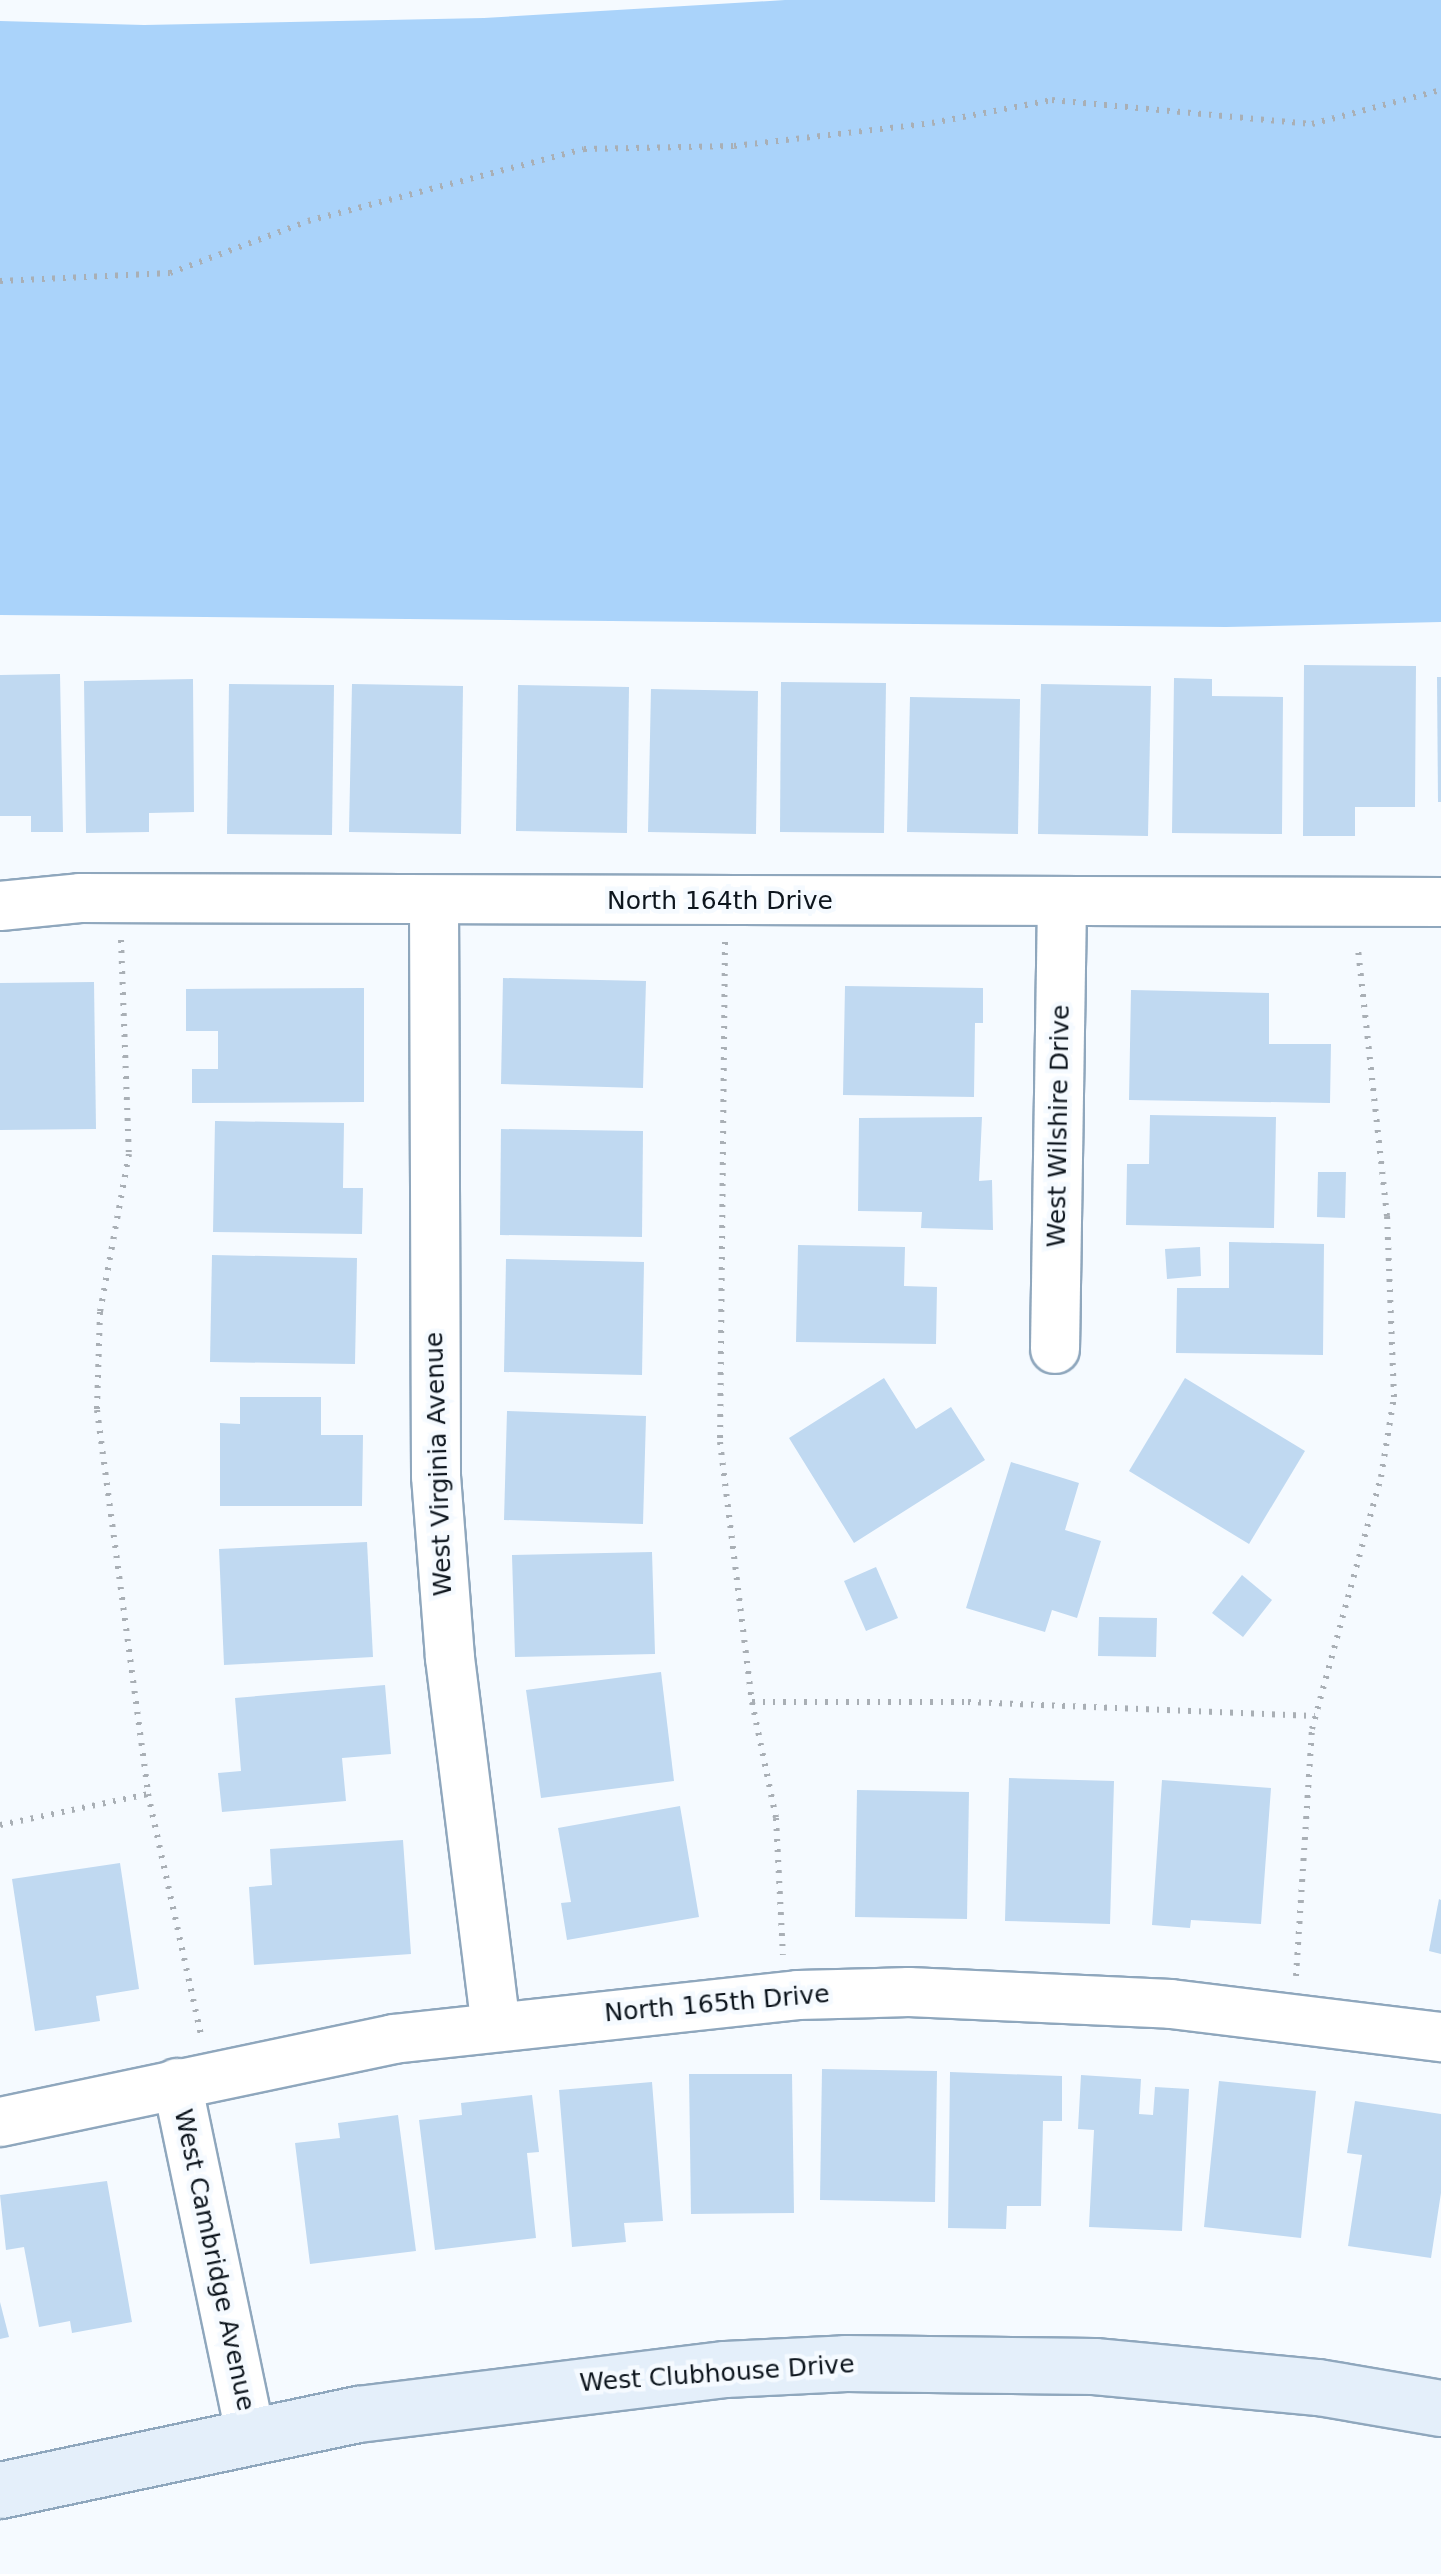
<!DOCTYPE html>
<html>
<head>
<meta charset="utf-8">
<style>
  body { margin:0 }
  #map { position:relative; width:1441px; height:2574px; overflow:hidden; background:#f5faff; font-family:"DejaVu Sans",sans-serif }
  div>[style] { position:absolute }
  .green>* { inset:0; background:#aad3fa }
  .building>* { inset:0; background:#c0d9f1 }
  .path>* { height:6px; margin-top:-3px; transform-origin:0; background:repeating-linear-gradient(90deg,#a9afb5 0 2.5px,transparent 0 10.5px) }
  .roads { filter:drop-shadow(2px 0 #8fa7bd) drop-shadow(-2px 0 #8fa7bd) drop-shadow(0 2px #8fa7bd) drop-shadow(0 -2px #8fa7bd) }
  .street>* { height:48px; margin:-24px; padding:0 24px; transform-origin:24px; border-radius:24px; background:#fff }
  .secondary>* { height:55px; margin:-27.5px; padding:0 27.5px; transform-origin:27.5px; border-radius:27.5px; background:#e4effa }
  span { translate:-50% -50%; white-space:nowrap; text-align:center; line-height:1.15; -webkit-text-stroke:9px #f5faff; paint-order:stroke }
  .street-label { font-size:25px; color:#0d151d }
</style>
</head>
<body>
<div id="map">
  <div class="green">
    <i style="clip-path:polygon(785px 0,1441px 0,1441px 622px,1226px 627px,0 615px,0 21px,144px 25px,484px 18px)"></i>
  </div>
  <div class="building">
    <i style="clip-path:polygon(1304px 665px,1416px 666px,1415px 807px,1355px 807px,1355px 836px,1303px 836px)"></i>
    <i style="clip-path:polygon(60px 674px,63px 832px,31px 832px,31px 816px,0 816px,0 675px)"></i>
    <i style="clip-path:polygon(1437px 677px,1441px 677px,1441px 802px,1438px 802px)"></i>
    <i style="clip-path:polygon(1174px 678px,1212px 679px,1212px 696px,1283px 697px,1282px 834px,1172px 833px)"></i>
    <i style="clip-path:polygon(193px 679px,194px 812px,149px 813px,149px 832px,86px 833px,84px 681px)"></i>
    <i style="clip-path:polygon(781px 682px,886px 683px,884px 833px,780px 832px)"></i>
    <i style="clip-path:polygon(229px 684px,334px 685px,332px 835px,227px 834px)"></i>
    <i style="clip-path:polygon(352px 684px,463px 686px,461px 834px,349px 832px)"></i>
    <i style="clip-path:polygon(1041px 684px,1151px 686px,1148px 836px,1038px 834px)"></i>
    <i style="clip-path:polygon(518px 685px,629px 687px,627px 833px,516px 831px)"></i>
    <i style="clip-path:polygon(651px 689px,758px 691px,756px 834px,648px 832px)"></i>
    <i style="clip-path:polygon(910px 697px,1020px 699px,1018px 834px,907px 832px)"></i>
    <i style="clip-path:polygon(503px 978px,646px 981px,643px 1088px,501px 1084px)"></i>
    <i style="clip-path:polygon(94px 982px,96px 1129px,0 1130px,0 983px)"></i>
    <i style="clip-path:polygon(845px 986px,983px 988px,983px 1023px,975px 1023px,974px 1097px,843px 1095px)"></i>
    <i style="clip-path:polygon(364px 988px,364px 1102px,192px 1103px,192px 1069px,218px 1069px,218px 1031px,186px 1031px,186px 989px)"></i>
    <i style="clip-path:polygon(1131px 990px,1269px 993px,1269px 1044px,1331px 1044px,1330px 1103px,1129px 1100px)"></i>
    <i style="clip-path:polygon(1150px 1115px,1276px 1117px,1274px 1228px,1126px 1225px,1127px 1164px,1149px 1164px)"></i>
    <i style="clip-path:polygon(982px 1117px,979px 1181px,992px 1180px,993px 1230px,921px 1228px,922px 1212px,858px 1211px,859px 1118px)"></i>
    <i style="clip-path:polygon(215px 1121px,344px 1123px,343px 1188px,363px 1188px,362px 1234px,213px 1232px)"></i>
    <i style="clip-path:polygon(501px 1129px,643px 1131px,642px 1237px,500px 1235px)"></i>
    <i style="clip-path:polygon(1318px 1172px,1346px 1172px,1345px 1218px,1317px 1217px)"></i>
    <i style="clip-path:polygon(1229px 1242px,1324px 1244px,1323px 1355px,1176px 1353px,1177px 1288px,1229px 1288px)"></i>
    <i style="clip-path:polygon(798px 1245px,905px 1247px,904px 1286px,937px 1287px,936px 1344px,796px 1342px)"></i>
    <i style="clip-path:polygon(1200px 1247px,1201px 1276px,1167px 1279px,1165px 1249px)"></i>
    <i style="clip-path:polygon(212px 1255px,357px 1258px,355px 1364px,210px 1362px)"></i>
    <i style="clip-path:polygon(506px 1259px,644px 1262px,642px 1375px,504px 1372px)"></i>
    <i style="clip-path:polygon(884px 1378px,916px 1429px,951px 1407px,985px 1460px,854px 1543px,789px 1438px)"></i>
    <i style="clip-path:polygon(1185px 1378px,1305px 1451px,1249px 1544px,1129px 1471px)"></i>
    <i style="clip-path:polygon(240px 1397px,321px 1397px,321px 1435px,363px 1435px,362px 1506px,220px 1506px,220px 1423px,240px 1424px)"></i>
    <i style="clip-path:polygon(507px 1411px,646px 1416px,643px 1524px,504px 1520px)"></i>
    <i style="clip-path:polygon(1011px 1462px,1079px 1483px,1065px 1530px,1101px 1541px,1077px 1618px,1052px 1610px,1045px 1632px,966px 1608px)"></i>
    <i style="clip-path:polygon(367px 1542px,373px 1657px,224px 1665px,219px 1549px)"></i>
    <i style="clip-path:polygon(652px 1552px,655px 1654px,515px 1657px,512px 1555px)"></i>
    <i style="clip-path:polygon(876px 1567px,898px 1618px,866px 1631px,844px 1581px)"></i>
    <i style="clip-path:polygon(1242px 1575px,1272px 1600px,1243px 1637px,1212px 1613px)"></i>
    <i style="clip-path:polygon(1099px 1617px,1157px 1618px,1156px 1657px,1098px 1656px)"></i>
    <i style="clip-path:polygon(661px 1672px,674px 1781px,541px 1798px,526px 1690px)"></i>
    <i style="clip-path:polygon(385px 1685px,391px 1754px,342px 1758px,346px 1801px,222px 1812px,218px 1773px,241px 1771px,235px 1698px)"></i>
    <i style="clip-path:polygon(1009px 1778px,1114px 1781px,1110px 1924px,1005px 1921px)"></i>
    <i style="clip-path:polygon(1162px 1780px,1271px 1788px,1261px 1924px,1191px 1920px,1190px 1928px,1152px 1925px)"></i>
    <i style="clip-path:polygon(857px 1790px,969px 1792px,967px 1919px,855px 1917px)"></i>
    <i style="clip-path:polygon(680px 1806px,699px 1917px,567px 1940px,561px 1903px,571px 1902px,558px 1828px)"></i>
    <i style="clip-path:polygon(403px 1840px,411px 1954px,254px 1965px,249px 1887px,272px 1885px,270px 1849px)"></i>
    <i style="clip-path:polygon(120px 1863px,139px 1989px,96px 1996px,100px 2021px,35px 2031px,12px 1879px)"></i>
    <i style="clip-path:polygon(1439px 1899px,1441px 1900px,1441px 1954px,1429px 1951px)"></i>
    <i style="clip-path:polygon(822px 2069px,937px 2071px,935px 2202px,820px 2200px)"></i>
    <i style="clip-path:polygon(950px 2072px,1062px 2076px,1062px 2121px,1043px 2121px,1041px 2206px,1007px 2206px,1006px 2229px,948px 2228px)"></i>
    <i style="clip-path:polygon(689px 2074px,792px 2074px,794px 2213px,691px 2214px)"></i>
    <i style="clip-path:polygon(1081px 2075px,1141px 2079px,1139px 2114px,1153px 2115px,1155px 2087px,1189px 2089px,1182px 2231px,1089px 2227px,1094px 2130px,1078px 2129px)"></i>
    <i style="clip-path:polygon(1219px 2081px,1316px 2091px,1301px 2238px,1204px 2227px)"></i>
    <i style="clip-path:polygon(652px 2082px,663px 2221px,624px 2223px,626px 2242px,572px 2247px,559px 2090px)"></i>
    <i style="clip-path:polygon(532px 2095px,539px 2152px,527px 2153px,536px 2238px,435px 2250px,419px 2120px,462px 2115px,461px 2103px)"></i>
    <i style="clip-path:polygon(1355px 2101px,1441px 2114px,1441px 2193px,1431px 2258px,1348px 2246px,1362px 2155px,1347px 2153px)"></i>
    <i style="clip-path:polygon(398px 2115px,416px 2251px,310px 2264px,295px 2143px,340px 2138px,338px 2123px)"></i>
    <i style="clip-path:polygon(107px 2181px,132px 2322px,72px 2333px,70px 2321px,39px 2327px,24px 2247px,6px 2250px,0 2195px)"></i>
    <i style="clip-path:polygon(0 2302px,9px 2337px,0 2339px)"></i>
  </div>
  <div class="path">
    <i style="left:0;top:281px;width:170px;rotate:-2.7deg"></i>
    <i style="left:170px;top:273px;width:147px;rotate:-20.6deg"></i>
    <i style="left:308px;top:221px;width:285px;rotate:-14.6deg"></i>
    <i style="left:584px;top:149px;width:150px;rotate:-1.1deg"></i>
    <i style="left:734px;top:146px;width:199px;rotate:-6.6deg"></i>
    <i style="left:932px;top:123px;width:122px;rotate:-10.9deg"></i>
    <i style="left:1052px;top:100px;width:261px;rotate:5.3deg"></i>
    <i style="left:1312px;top:124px;width:133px;rotate:-14.8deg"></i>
    <i style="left:121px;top:940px;width:214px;rotate:87.9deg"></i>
    <i style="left:129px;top:1154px;width:161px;rotate:100.4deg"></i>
    <i style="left:100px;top:1312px;width:98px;rotate:91.8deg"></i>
    <i style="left:97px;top:1410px;width:387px;rotate:82.4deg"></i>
    <i style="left:148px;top:1794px;width:247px;rotate:77.6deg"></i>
    <i style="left:725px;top:942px;width:500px;rotate:90.57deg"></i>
    <i style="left:720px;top:1442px;width:262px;rotate:83deg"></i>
    <i style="left:752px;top:1702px;width:118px;rotate:78.3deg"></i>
    <i style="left:776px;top:1818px;width:137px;rotate:87.1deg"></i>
    <i style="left:752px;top:1702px;width:216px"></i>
    <i style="left:968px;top:1702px;width:347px;rotate:2.3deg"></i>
    <i style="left:0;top:1825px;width:151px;rotate:-11.8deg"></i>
    <i style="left:1296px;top:1976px;width:248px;rotate:-86.3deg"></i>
    <i style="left:1312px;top:1729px;width:261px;rotate:-74.7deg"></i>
    <i style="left:1381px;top:1477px;width:81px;rotate:-80.8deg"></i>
    <i style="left:1394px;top:1397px;width:181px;rotate:-92.2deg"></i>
    <i style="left:1387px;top:1216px;width:271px;rotate:-96.2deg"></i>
  </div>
  <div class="roads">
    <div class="street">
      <i style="left:434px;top:900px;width:576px;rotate:89.8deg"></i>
      <i style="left:436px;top:1476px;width:183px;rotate:85.6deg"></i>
      <i style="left:450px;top:1658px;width:370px;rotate:82.9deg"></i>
      <i style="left:0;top:906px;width:80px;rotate:-5.7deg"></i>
      <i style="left:80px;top:898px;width:1361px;rotate:0.17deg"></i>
      <i style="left:1055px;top:1349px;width:446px;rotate:-89.1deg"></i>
      <i style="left:177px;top:2083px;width:362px;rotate:78.2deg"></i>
      <i style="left:0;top:2122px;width:402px;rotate:-11.9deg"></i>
      <i style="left:393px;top:2039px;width:407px;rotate:-6.2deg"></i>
      <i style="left:798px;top:1995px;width:111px;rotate:-1.5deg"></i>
      <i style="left:909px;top:1992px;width:262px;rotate:2.6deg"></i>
      <i style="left:1171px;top:2004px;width:272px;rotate:7deg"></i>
    </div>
    <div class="secondary">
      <i style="left:0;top:2490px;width:366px;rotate:-12deg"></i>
      <i style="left:358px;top:2414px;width:370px;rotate:-7deg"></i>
      <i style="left:725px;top:2369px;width:121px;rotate:-2.8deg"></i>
      <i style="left:846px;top:2363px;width:248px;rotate:0.7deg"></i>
      <i style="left:1094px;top:2366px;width:225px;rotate:5.4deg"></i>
      <i style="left:1318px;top:2387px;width:125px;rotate:9.7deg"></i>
    </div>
  </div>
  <div class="street-label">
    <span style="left:720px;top:901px">North 164th Drive</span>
    <span style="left:1059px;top:1126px;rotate:-89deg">West Wilshire Drive</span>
    <span style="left:439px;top:1464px;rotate:-92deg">West Virginia Avenue</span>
    <span style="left:717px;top:2004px;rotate:-5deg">North 165th Drive</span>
    <span style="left:214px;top:2260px;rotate:78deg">West Cambridge Avenue</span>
    <span style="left:717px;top:2374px;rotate:-4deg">West Clubhouse Drive</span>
  </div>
</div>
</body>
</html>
